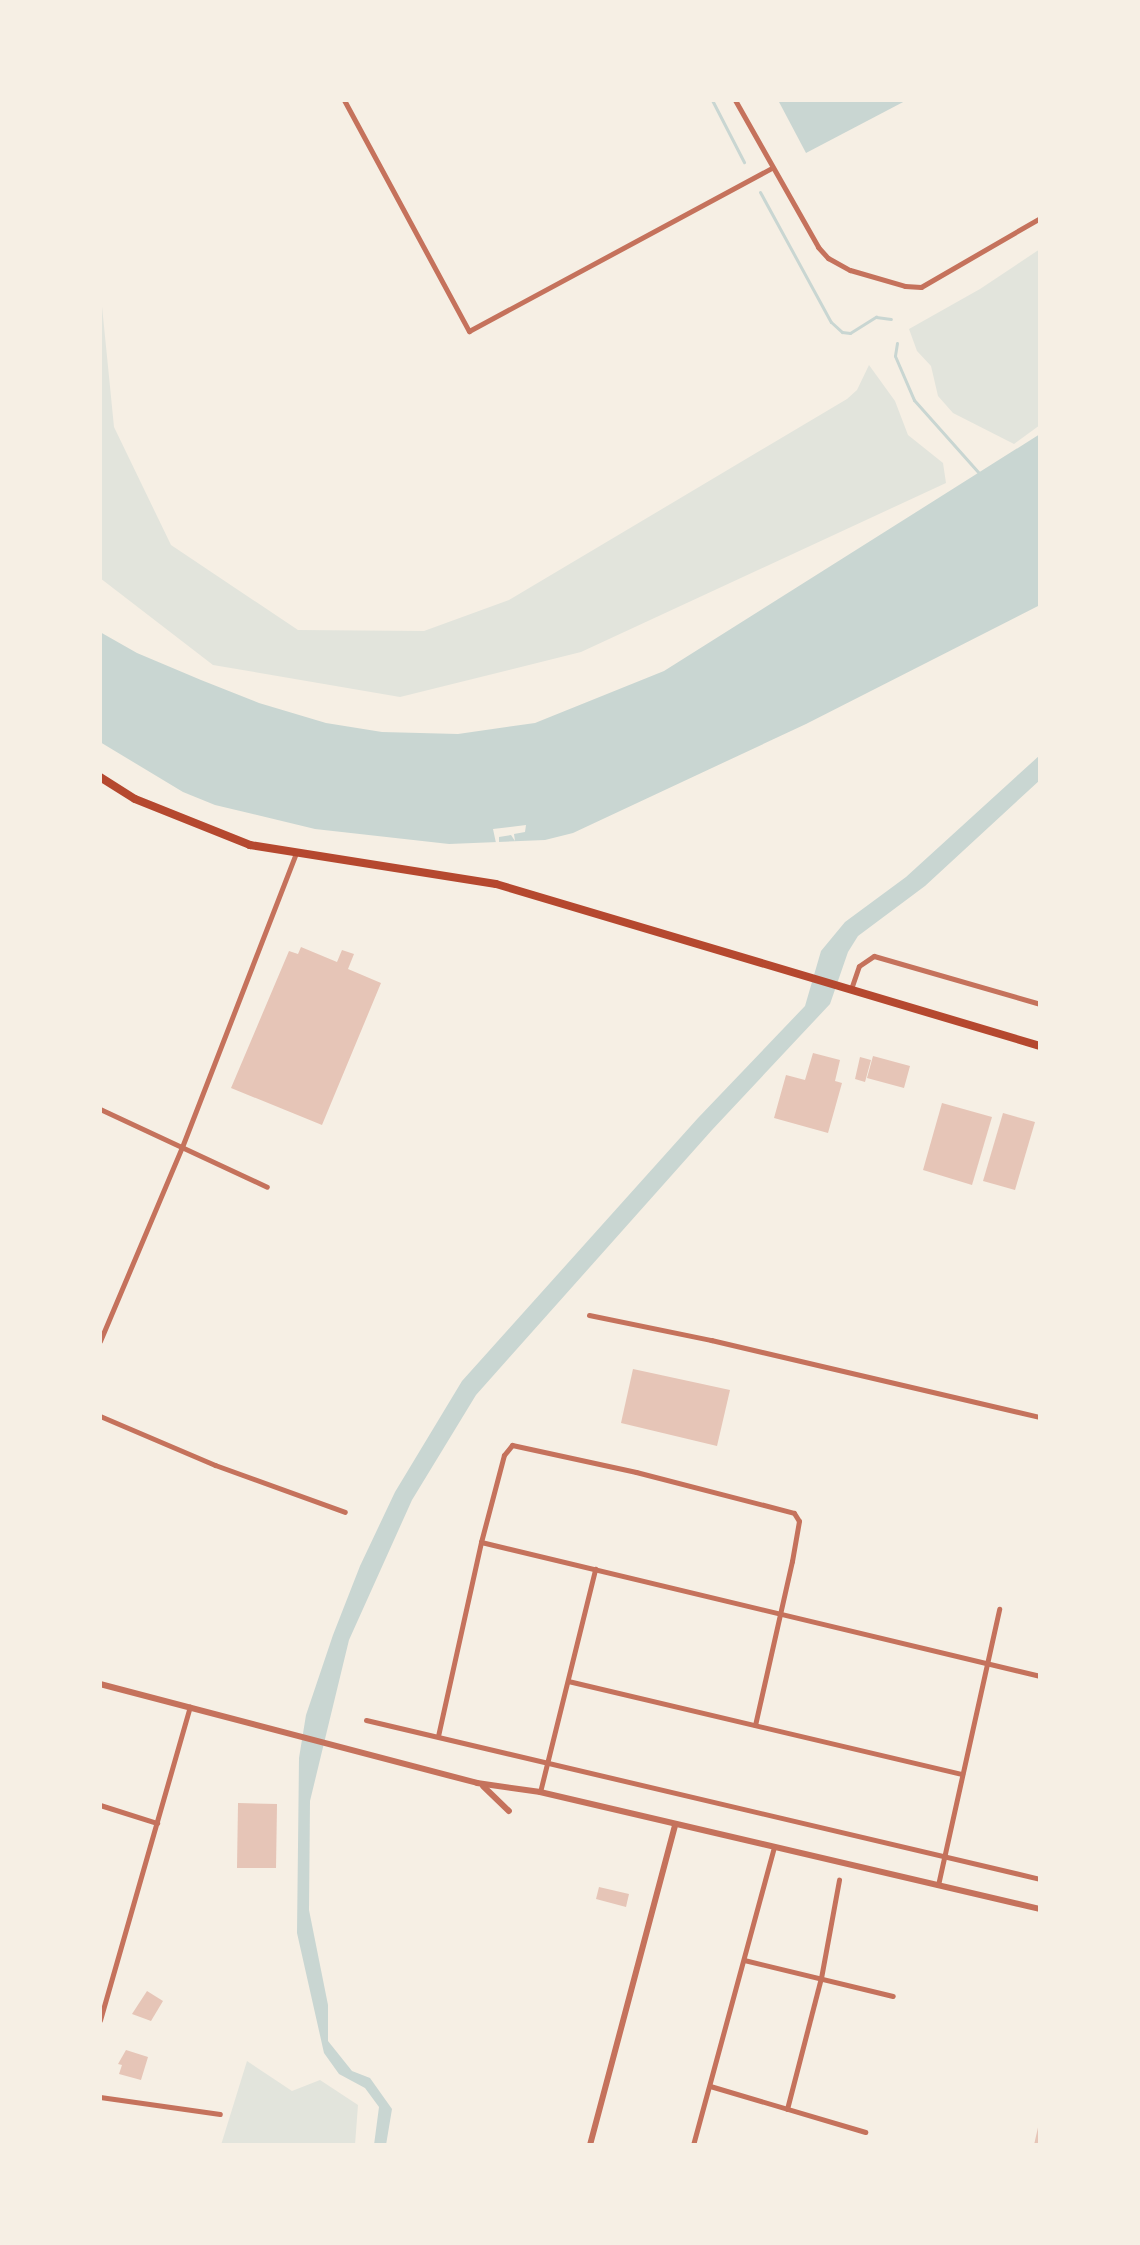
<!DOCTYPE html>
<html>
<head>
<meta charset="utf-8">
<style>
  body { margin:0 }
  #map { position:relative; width:1140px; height:2245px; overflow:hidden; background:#f6efe4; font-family:Helvetica,sans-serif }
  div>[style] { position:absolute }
  .green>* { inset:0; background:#e2e4dc }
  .water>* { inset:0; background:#c9d6d2 }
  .pier>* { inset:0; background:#f6efe4 }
  .stream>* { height:3px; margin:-1.5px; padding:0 1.5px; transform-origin:1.5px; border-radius:1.5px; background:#c9d6d2 }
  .building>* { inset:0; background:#e6c5b7 }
  .minor>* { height:5px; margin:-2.5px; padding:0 2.5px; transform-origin:2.5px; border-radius:2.5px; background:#c5725c }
  .tertiary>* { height:6px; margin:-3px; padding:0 3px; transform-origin:3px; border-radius:3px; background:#c5725c }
  .primary>* { height:8px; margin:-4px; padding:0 4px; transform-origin:4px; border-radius:4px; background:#b5482f }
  span { translate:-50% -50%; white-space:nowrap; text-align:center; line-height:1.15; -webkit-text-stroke:6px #f6efe4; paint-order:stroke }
  .frame { position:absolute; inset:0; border:102px solid #f6efe4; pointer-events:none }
</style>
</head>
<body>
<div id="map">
  <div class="green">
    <i style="clip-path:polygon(1040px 249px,1040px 425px,1014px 444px,953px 413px,938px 396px,931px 366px,917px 351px,909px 329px,980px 289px)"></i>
    <i style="clip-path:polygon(100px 286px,114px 427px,171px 545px,298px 630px,424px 631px,509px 600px,847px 399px,857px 390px,869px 365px,895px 401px,908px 435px,943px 463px,946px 483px,581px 652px,400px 697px,213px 665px,100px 578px)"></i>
    <i style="clip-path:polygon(247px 2061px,292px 2091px,320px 2080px,358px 2105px,355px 2145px,221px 2145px)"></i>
  </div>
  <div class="water">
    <i style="clip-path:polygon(778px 100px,907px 100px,806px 153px)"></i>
    <i style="clip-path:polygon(1040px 434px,1040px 605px,806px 724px,573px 833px,545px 840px,449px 844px,315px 829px,215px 805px,183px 792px,100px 742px,100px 632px,137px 653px,201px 680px,259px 703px,326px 723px,382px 732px,458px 734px,535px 723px,664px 671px)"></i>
    <i style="clip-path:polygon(1040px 755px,1040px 780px,925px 886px,858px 936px,848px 952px,830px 1004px,712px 1130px,476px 1395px,412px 1500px,349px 1640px,310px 1801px,309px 1910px,328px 2005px,328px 2041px,352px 2071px,370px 2078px,392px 2109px,386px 2145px,374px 2145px,379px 2107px,365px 2088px,339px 2074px,324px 2053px,297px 1933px,299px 1758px,306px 1715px,333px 1635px,360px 1566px,395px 1492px,462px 1381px,698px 1118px,805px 1006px,821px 951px,845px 922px,906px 877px)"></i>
  </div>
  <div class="pier">
    <i style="clip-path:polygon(526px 825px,525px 832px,514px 834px,515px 841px,511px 835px,499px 837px,499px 842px,496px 843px,493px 829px)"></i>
  </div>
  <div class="stream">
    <i style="left:712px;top:100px;width:70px;rotate:62.7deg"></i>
    <i style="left:760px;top:192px;width:148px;rotate:61.4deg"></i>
    <i style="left:831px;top:322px;width:15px;rotate:42deg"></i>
    <i style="left:842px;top:332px;width:8px;rotate:7deg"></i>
    <i style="left:850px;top:333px;width:31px;rotate:-32deg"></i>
    <i style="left:876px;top:317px;width:15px;rotate:8deg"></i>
    <i style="left:897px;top:343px;width:13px;rotate:99deg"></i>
    <i style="left:895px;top:356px;width:48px;rotate:66.6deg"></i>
    <i style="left:914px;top:400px;width:99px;rotate:48.3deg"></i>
  </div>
  <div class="building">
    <i style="clip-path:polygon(301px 947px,337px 962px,342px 950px,354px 954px,348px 969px,381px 983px,322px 1125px,231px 1088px,289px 951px,298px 954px)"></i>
    <i style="clip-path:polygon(813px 1053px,840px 1060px,835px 1081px,842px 1083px,828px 1133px,774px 1118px,786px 1075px,805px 1080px)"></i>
    <i style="clip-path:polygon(873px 1056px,910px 1066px,904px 1088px,867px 1078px)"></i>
    <i style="clip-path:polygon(860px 1057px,871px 1060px,865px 1082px,855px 1079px)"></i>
    <i style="clip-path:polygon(942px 1103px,992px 1117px,972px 1185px,923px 1170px)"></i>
    <i style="clip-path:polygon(1003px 1113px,1035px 1122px,1015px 1190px,983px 1181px)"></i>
    <i style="clip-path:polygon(633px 1369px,730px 1390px,717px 1446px,621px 1423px)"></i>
    <i style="clip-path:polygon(238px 1803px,277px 1804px,276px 1868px,237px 1868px)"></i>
    <i style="clip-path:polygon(599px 1887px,629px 1894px,626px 1907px,596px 1899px)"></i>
    <i style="clip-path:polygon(147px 1991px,163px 2001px,151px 2021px,132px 2014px)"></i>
    <i style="clip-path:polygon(126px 2050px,148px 2057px,141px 2080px,119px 2074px,122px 2065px,118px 2064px)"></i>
    <i style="clip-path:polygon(1039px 2123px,1040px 2145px,1034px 2145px)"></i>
  </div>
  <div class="minor">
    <i style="left:344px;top:100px;width:263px;rotate:61.6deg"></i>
    <i style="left:469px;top:331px;width:344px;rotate:-28.3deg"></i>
    <i style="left:735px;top:100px;width:169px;rotate:60.5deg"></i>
    <i style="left:818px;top:247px;width:15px;rotate:48deg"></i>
    <i style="left:828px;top:258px;width:25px;rotate:29deg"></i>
    <i style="left:850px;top:270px;width:57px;rotate:16.2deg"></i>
    <i style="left:905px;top:286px;width:16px;rotate:4deg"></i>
    <i style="left:921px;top:287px;width:138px;rotate:-30.1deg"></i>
    <i style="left:851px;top:989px;width:24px;rotate:-71deg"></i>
    <i style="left:859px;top:966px;width:18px;rotate:-34deg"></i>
    <i style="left:874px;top:956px;width:173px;rotate:16.1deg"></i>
    <i style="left:100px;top:1109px;width:184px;rotate:25deg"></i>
    <i style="left:589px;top:1315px;width:125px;rotate:11.6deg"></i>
    <i style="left:711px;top:1340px;width:338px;rotate:13.2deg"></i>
    <i style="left:100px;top:1341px;width:211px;rotate:-67.1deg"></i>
    <i style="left:182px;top:1147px;width:313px;rotate:-68.8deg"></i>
    <i style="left:100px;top:1416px;width:125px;rotate:23.1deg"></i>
    <i style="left:215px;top:1465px;width:138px;rotate:19.9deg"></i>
    <i style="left:481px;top:1542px;width:575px;rotate:13.48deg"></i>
    <i style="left:568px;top:1681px;width:405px;rotate:13.3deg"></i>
    <i style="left:366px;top:1720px;width:693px;rotate:13.27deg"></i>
    <i style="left:438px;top:1736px;width:199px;rotate:-77.5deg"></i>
    <i style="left:481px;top:1542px;width:90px;rotate:-75.2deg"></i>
    <i style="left:504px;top:1455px;width:13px;rotate:-51deg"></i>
    <i style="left:512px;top:1445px;width:127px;rotate:12.3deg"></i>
    <i style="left:636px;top:1472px;width:163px;rotate:14.5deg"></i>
    <i style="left:794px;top:1513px;width:9px;rotate:58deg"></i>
    <i style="left:799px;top:1521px;width:41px;rotate:99.9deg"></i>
    <i style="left:792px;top:1561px;width:168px;rotate:102.7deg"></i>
    <i style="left:540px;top:1792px;width:230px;rotate:-76.1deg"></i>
    <i style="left:100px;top:1805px;width:60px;rotate:17.5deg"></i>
    <i style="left:938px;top:1885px;width:283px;rotate:-77.5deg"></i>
    <i style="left:744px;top:1960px;width:153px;rotate:13.6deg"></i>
    <i style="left:100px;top:2020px;width:326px;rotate:-74deg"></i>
    <i style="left:710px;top:2086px;width:162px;rotate:16.5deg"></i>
    <i style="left:100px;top:2097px;width:121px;rotate:8.1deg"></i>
    <i style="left:787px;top:2109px;width:135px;rotate:-75.5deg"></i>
    <i style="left:821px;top:1978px;width:100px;rotate:-79.6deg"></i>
    <i style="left:693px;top:2145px;width:309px;rotate:-74.8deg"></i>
  </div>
  <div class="tertiary">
    <i style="left:100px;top:1684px;width:390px;rotate:14.7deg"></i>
    <i style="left:477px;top:1783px;width:64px;rotate:8.1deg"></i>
    <i style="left:540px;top:1792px;width:514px;rotate:13.17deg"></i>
    <i style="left:483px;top:1786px;width:36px;rotate:44deg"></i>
    <i style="left:590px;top:2145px;width:331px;rotate:-75.1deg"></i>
  </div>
  <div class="primary">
    <i style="left:100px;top:777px;width:41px;rotate:32.2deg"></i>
    <i style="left:135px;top:799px;width:124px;rotate:21.8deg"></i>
    <i style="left:250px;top:845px;width:249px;rotate:9deg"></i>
    <i style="left:496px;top:884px;width:568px;rotate:16.58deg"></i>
  </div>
  <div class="frame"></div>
</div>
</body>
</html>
